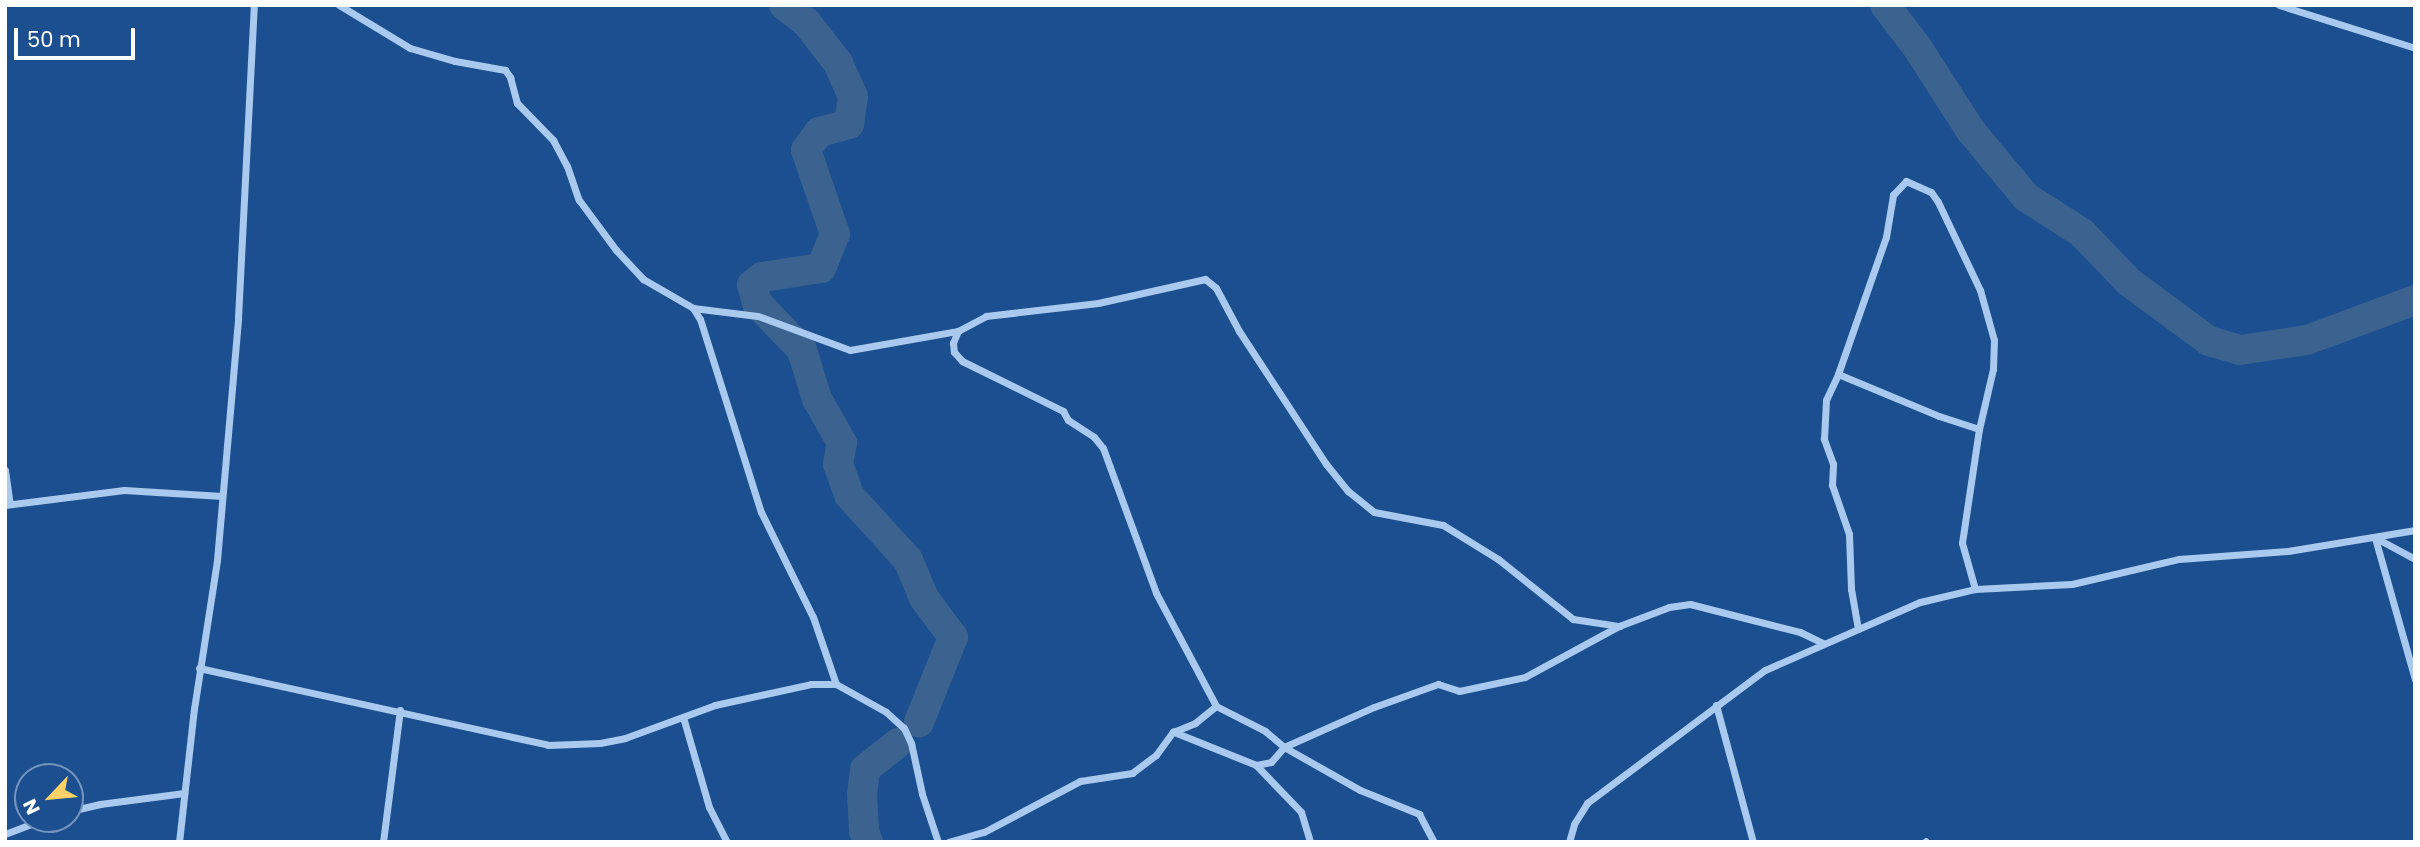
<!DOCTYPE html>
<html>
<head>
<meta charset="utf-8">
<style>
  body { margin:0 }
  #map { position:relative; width:2420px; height:847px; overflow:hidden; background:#1b4f8f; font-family:Poppins,sans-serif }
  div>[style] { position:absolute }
  .river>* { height:30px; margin:-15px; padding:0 15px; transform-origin:15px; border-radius:15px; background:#3c6290 }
  .street>* { height:7px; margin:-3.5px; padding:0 3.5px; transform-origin:3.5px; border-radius:3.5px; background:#a9c9ee }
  span { translate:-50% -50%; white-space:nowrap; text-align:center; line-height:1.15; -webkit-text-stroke:6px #1b4f8f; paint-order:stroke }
  .frame { position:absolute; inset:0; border:7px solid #fff; pointer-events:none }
  .north { position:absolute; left:14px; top:763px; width:70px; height:70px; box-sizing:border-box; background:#1b4f8f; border:2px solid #7695bc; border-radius:50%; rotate:244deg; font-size:19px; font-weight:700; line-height:28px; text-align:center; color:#fff }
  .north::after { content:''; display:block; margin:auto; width:24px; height:32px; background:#ffd166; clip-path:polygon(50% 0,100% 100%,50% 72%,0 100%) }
  .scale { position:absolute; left:14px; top:28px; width:121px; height:32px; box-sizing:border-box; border:4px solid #fff; border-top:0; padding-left:9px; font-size:21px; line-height:24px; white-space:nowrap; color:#fff; -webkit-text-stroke:5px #1b4f8f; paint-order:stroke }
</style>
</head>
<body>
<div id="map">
  <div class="river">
    <i style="left:784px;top:5px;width:29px;rotate:38deg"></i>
    <i style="left:807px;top:23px;width:51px;rotate:52.2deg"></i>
    <i style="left:838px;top:63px;width:36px;rotate:66deg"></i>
    <i style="left:853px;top:96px;width:28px;rotate:98deg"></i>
    <i style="left:849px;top:124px;width:31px;rotate:165deg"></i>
    <i style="left:819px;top:132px;width:22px;rotate:126deg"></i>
    <i style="left:806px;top:150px;width:89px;rotate:71deg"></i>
    <i style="left:835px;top:234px;width:37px;rotate:112deg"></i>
    <i style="left:821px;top:268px;width:60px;rotate:171.3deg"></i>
    <i style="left:762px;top:277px;width:13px;rotate:141deg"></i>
    <i style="left:752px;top:285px;width:19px;rotate:74deg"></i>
    <i style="left:757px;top:303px;width:65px;rotate:46.2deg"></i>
    <i style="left:802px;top:350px;width:51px;rotate:73deg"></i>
    <i style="left:817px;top:399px;width:51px;rotate:60.4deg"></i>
    <i style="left:842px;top:443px;width:21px;rotate:101deg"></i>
    <i style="left:838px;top:464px;width:33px;rotate:70deg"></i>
    <i style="left:849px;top:495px;width:88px;rotate:47.8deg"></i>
    <i style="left:908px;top:560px;width:41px;rotate:67.2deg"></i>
    <i style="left:924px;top:598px;width:49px;rotate:53.4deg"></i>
    <i style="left:953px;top:637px;width:92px;rotate:111.8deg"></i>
    <i style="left:1885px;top:5px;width:53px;rotate:52.7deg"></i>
    <i style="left:1917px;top:47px;width:100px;rotate:57.3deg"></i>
    <i style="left:1971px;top:131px;width:86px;rotate:50.2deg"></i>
    <i style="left:2026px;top:197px;width:67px;rotate:32.7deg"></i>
    <i style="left:2082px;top:233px;width:68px;rotate:46.2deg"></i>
    <i style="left:2129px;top:282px;width:99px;rotate:36.4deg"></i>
    <i style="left:2209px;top:341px;width:32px;rotate:16deg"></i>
    <i style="left:2240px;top:350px;width:68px;rotate:-8.5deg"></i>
    <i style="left:2307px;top:340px;width:115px;rotate:-20.3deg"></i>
    <i style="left:868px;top:842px;width:12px;rotate:-110deg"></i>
    <i style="left:864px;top:831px;width:36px;rotate:-93deg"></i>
    <i style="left:862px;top:795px;width:26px;rotate:-83deg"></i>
    <i style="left:865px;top:769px;width:42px;rotate:-38.2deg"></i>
  </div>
  <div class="street">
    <i style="left:339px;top:5px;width:83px;rotate:31.2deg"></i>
    <i style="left:410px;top:48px;width:47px;rotate:16.1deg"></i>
    <i style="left:455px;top:61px;width:51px;rotate:10.2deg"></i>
    <i style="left:505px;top:70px;width:9px;rotate:54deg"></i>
    <i style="left:510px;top:77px;width:27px;rotate:75deg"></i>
    <i style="left:517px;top:103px;width:52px;rotate:45.8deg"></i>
    <i style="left:553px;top:140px;width:30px;rotate:62deg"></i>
    <i style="left:567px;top:166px;width:36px;rotate:71deg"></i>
    <i style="left:579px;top:200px;width:62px;rotate:53.5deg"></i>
    <i style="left:616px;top:250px;width:40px;rotate:47deg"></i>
    <i style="left:643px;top:279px;width:58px;rotate:30.1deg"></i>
    <i style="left:693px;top:308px;width:13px;rotate:58deg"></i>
    <i style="left:700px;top:319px;width:202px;rotate:72.5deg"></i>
    <i style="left:761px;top:512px;width:117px;rotate:63.7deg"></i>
    <i style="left:813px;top:617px;width:71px;rotate:71.1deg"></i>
    <i style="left:2279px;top:5px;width:143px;rotate:17.5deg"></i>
    <i style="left:693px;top:308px;width:65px;rotate:7deg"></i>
    <i style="left:758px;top:316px;width:98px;rotate:20.3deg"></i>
    <i style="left:850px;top:350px;width:110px;rotate:-10deg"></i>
    <i style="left:958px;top:331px;width:32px;rotate:-28deg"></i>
    <i style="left:986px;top:316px;width:113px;rotate:-6.6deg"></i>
    <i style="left:1098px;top:303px;width:110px;rotate:-12.6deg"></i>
    <i style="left:1205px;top:279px;width:14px;rotate:39deg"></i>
    <i style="left:1216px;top:288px;width:49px;rotate:61.9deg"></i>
    <i style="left:1239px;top:331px;width:159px;rotate:56.8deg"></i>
    <i style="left:1326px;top:464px;width:35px;rotate:51deg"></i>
    <i style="left:1348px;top:491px;width:33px;rotate:39deg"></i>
    <i style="left:1374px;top:512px;width:70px;rotate:10.7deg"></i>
    <i style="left:1443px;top:525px;width:65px;rotate:31.7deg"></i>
    <i style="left:1498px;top:559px;width:96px;rotate:38.7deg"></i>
    <i style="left:1573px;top:619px;width:47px;rotate:8.7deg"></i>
    <i style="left:958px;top:331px;width:13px;rotate:113deg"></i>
    <i style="left:953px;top:343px;width:9px;rotate:84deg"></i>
    <i style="left:954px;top:352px;width:12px;rotate:48deg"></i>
    <i style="left:962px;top:361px;width:113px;rotate:26.3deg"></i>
    <i style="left:1063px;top:411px;width:10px;rotate:61deg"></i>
    <i style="left:1068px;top:420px;width:31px;rotate:33deg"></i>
    <i style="left:1094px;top:437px;width:14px;rotate:51deg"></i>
    <i style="left:1103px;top:448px;width:154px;rotate:69.9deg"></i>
    <i style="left:1156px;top:593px;width:128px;rotate:62deg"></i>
    <i style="left:1216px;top:706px;width:55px;rotate:27deg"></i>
    <i style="left:1265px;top:731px;width:25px;rotate:40deg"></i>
    <i style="left:1284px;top:747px;width:87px;rotate:29.5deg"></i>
    <i style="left:1360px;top:790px;width:64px;rotate:22.1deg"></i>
    <i style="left:1419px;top:814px;width:32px;rotate:62deg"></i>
    <i style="left:1838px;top:374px;width:109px;rotate:22.6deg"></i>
    <i style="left:1939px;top:416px;width:42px;rotate:18deg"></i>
    <i style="left:5px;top:470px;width:34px;rotate:82deg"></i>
    <i style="left:5px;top:505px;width:120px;rotate:-7.2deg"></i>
    <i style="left:124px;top:490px;width:98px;rotate:3.5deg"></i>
    <i style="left:2375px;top:538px;width:147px;rotate:74.2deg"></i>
    <i style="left:2376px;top:538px;width:44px;rotate:28.3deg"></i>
    <i style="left:1858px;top:629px;width:41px;rotate:-99.9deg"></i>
    <i style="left:1851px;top:589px;width:55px;rotate:-92.1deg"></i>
    <i style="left:1849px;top:534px;width:52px;rotate:-109.1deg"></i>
    <i style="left:1832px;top:485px;width:21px;rotate:-87deg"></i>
    <i style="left:1833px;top:464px;width:27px;rotate:-110deg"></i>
    <i style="left:1824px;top:439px;width:39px;rotate:-87deg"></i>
    <i style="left:1826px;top:400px;width:29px;rotate:-65deg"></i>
    <i style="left:1838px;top:374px;width:145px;rotate:-70.7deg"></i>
    <i style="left:1886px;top:237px;width:43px;rotate:-80.5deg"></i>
    <i style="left:1893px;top:195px;width:19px;rotate:-47deg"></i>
    <i style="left:1906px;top:181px;width:27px;rotate:24deg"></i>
    <i style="left:1931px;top:192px;width:12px;rotate:55deg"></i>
    <i style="left:1938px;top:202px;width:98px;rotate:64.5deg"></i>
    <i style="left:1980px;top:290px;width:52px;rotate:74.4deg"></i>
    <i style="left:1994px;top:340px;width:29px;rotate:92deg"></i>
    <i style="left:1993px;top:369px;width:62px;rotate:103.1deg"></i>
    <i style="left:1979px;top:429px;width:115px;rotate:98.5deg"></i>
    <i style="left:1962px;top:543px;width:48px;rotate:74.2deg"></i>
    <i style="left:199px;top:668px;width:357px;rotate:12.4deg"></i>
    <i style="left:548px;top:745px;width:52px;rotate:-2.2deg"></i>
    <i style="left:600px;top:743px;width:25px;rotate:-11deg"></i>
    <i style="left:625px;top:738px;width:96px;rotate:-20.1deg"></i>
    <i style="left:715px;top:705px;width:98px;rotate:-12.3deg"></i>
    <i style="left:811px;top:684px;width:25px"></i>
    <i style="left:836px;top:684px;width:57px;rotate:29.2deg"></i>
    <i style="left:886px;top:712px;width:24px;rotate:42deg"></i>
    <i style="left:904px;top:728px;width:17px;rotate:65deg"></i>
    <i style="left:911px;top:743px;width:52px;rotate:77.8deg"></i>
    <i style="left:922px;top:794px;width:51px;rotate:71.6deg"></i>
    <i style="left:1716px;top:705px;width:142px;rotate:74.9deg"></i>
    <i style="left:683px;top:717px;width:94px;rotate:73.9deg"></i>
    <i style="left:709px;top:807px;width:39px;rotate:63deg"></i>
    <i style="left:1174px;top:732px;width:88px;rotate:21.9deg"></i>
    <i style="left:1256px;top:765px;width:65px;rotate:46.2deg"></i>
    <i style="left:1301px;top:812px;width:31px;rotate:73deg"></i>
    <i style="left:1256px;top:765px;width:15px;rotate:-11deg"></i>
    <i style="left:1271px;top:762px;width:20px;rotate:-49deg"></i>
    <i style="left:1284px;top:747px;width:98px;rotate:-24deg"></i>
    <i style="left:1374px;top:707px;width:68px;rotate:-19.8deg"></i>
    <i style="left:1438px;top:684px;width:22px;rotate:18deg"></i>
    <i style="left:1459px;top:691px;width:67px;rotate:-12deg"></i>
    <i style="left:1525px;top:677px;width:107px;rotate:-28.5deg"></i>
    <i style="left:1619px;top:626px;width:53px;rotate:-20.8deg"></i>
    <i style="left:1669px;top:607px;width:21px;rotate:-8deg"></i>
    <i style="left:1690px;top:604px;width:114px;rotate:14.3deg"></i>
    <i style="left:1800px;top:632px;width:25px;rotate:26deg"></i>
    <i style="left:70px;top:811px;width:31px;rotate:-13deg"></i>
    <i style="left:100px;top:804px;width:85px;rotate:-7.5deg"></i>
    <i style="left:5px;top:834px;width:42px;rotate:-21deg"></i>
    <i style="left:179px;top:842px;width:134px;rotate:-83.6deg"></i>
    <i style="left:194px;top:709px;width:151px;rotate:-81.2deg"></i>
    <i style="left:217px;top:560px;width:243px;rotate:-85deg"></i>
    <i style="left:238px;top:318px;width:313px;rotate:-87.1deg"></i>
    <i style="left:383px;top:842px;width:133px;rotate:-82.7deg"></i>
    <i style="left:948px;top:842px;width:37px;rotate:-16deg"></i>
    <i style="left:984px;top:832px;width:109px;rotate:-28deg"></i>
    <i style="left:1080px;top:781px;width:53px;rotate:-8.7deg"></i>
    <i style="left:1132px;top:773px;width:30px;rotate:-37deg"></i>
    <i style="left:1156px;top:755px;width:29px;rotate:-54deg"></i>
    <i style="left:1173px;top:732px;width:24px;rotate:-22deg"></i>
    <i style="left:1195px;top:723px;width:27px;rotate:-39deg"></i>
    <i style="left:1569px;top:842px;width:19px;rotate:-74deg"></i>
    <i style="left:1574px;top:824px;width:25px;rotate:-58deg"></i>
    <i style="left:1587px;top:803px;width:222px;rotate:-36.8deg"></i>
    <i style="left:1765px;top:670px;width:169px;rotate:-23.7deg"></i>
    <i style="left:1920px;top:602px;width:57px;rotate:-13.3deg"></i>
    <i style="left:1975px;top:589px;width:97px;rotate:-3deg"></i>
    <i style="left:2072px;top:584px;width:110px;rotate:-13.2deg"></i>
    <i style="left:2179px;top:559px;width:109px;rotate:-4.2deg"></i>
    <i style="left:2288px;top:551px;width:129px;rotate:-9.4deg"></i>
    <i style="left:1925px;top:842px;width:1px;rotate:-45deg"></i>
  </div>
  <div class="frame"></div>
  <div class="north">N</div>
  <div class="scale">50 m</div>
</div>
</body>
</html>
